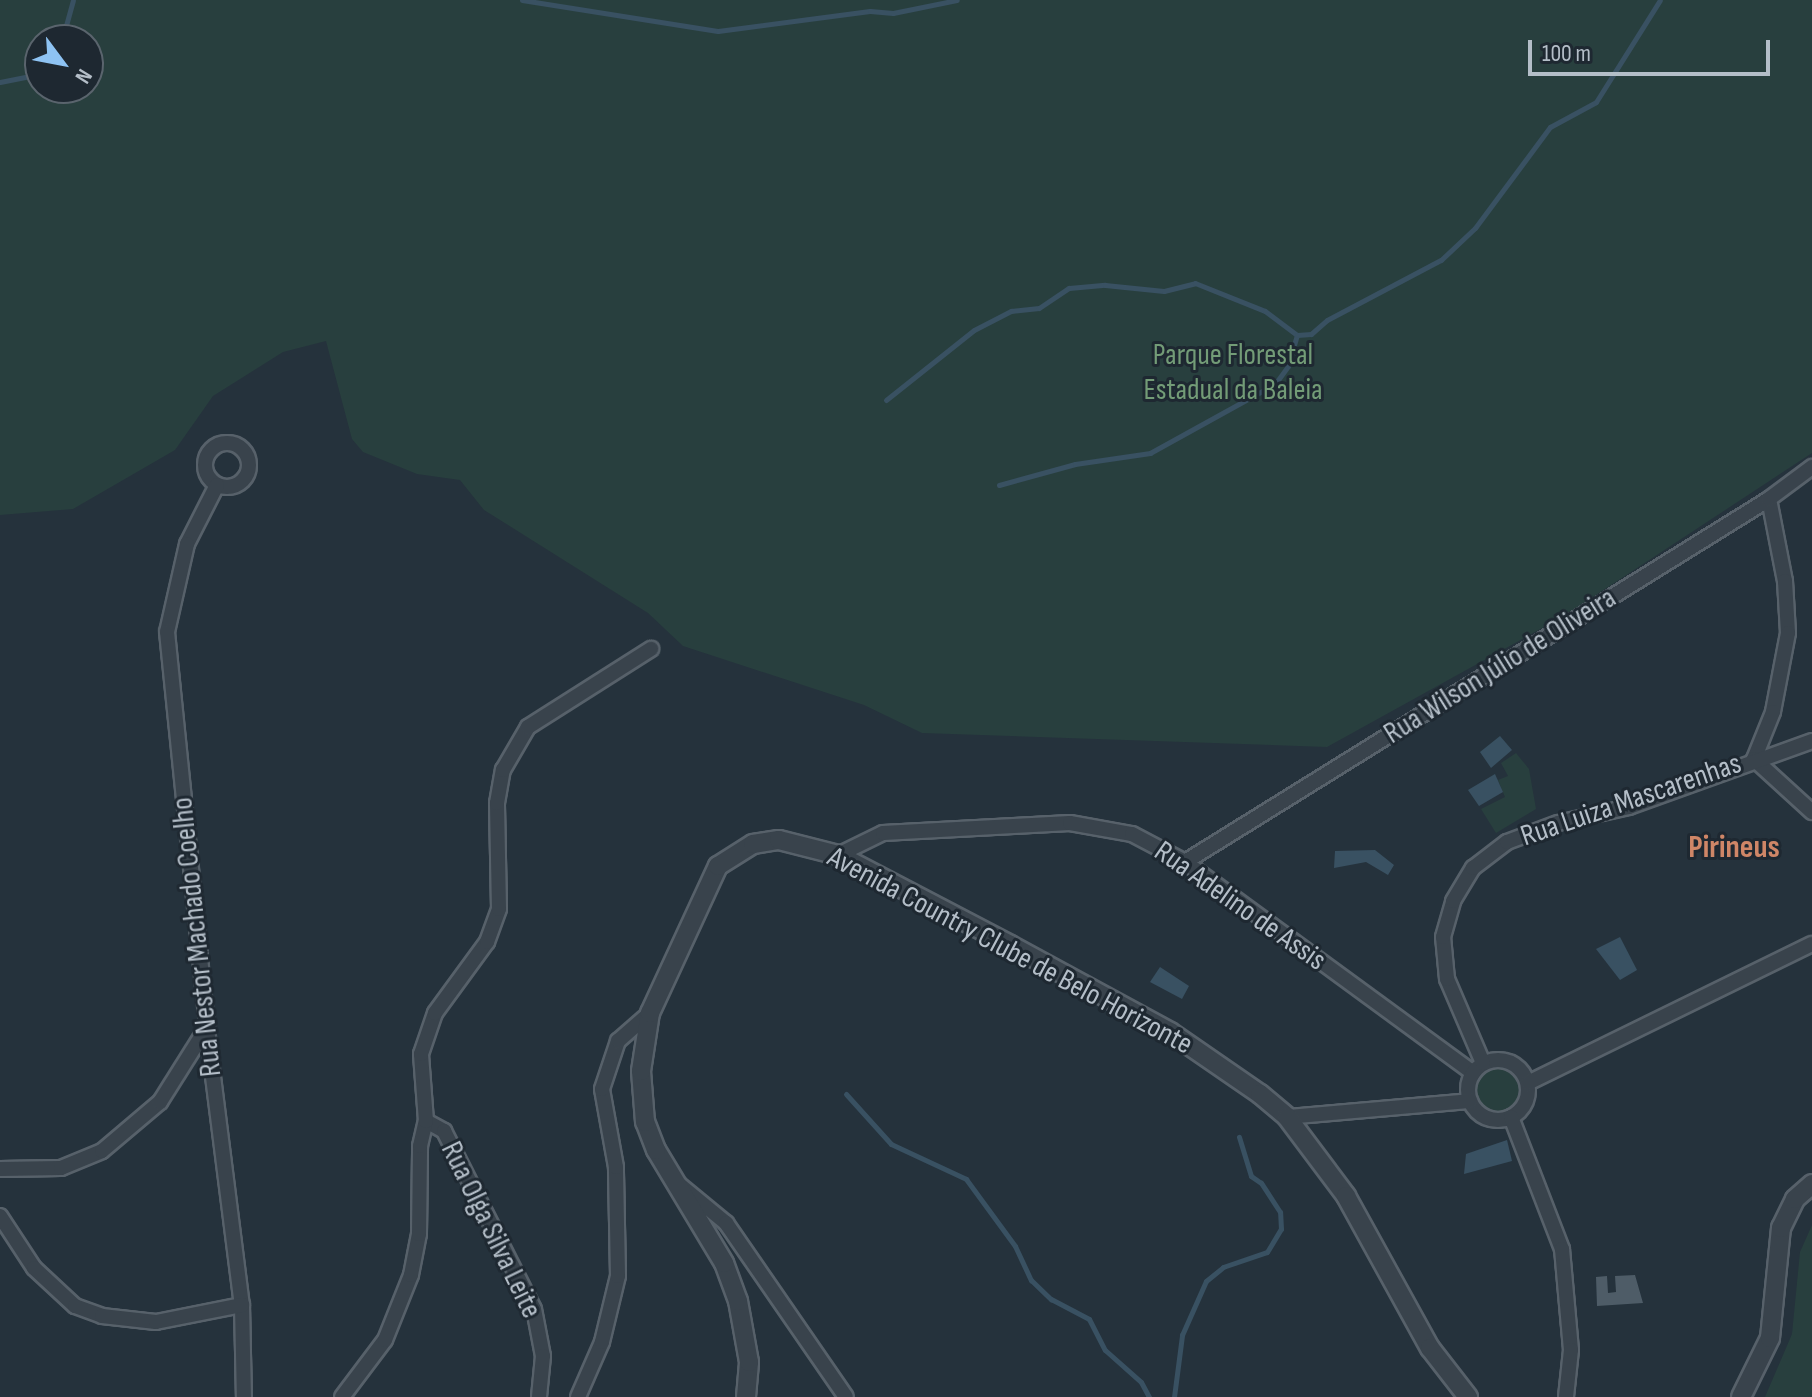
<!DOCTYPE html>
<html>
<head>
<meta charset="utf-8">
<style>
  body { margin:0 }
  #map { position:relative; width:1812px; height:1397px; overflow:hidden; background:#25323c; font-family:"Sofia Sans Condensed",sans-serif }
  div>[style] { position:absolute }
  .green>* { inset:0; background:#283f3e }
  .round { border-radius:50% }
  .water>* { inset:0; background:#395162 }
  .stream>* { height:5px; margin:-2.5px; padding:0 2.5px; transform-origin:2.5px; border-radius:2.5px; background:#395162 }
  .building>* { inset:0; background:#4e5c67 }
  .roads { filter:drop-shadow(2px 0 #57616a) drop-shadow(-2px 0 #57616a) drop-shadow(0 2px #57616a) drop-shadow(0 -2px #57616a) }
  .minor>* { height:14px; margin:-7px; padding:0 7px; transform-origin:7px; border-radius:7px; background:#39434c }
  .minor>.ring { margin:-7px; padding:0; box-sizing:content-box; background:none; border:14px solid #39434c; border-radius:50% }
  .tertiary>* { height:18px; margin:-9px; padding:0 9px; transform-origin:9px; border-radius:9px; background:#39434c }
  span { translate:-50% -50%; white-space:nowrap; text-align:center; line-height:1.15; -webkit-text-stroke:6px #1e2831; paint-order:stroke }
  .park-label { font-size:30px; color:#739c77 }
  .street-label { font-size:30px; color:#b4bec8 }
  .neighbourhood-label { font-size:32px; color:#cf8667; font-weight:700 }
  .north { position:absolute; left:24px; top:24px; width:80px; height:80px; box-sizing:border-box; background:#1e2831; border:2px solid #5a646d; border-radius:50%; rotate:122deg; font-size:22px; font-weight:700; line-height:32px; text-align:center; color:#b4bec8 }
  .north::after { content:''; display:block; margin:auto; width:28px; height:36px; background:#8ec3f3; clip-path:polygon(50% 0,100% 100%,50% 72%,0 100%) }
  .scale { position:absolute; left:1528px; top:40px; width:242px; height:36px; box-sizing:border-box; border:4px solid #b4bec8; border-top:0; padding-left:10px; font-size:24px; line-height:28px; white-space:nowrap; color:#b4bec8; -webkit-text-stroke:6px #1e2831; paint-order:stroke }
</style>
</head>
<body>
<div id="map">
  <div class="green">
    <i style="clip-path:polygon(evenodd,0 0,1812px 0,1812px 453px,1564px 616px,1327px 747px,922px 733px,864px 705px,683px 646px,648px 613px,484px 510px,460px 480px,417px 474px,363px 452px,352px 439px,326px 341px,283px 352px,213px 396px,175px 450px,73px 509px,0 515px,0 0,40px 40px,88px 40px,88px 88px,40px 88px,40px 40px)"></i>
    <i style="clip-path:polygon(1516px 753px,1529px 769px,1536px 809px,1496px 833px,1481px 809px,1505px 797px,1498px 780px,1508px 776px,1501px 763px)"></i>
    <i class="round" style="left:1471px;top:1061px;width:56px;height:56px"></i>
    <i style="clip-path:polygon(1812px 1225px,1812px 1397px,1765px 1397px,1792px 1334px,1800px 1252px)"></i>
  </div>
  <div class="water">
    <i style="clip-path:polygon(1500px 736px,1512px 750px,1491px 768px,1480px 752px)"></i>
    <i style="clip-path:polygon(1495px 774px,1503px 792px,1479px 806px,1468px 790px)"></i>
    <i style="clip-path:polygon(1375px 850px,1394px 865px,1388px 875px,1366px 862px,1334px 868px,1335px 851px)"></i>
    <i style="clip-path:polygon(1620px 937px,1637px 970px,1620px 980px,1596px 949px)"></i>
    <i style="clip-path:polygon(1160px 967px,1189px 986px,1182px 999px,1150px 982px)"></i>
    <i style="clip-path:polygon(1507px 1140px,1512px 1161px,1464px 1174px,1466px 1154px)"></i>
  </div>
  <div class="stream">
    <i style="left:522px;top:0;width:198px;rotate:9deg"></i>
    <i style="left:718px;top:31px;width:153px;rotate:-7.5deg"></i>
    <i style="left:870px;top:11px;width:23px;rotate:5deg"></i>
    <i style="left:893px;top:13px;width:65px;rotate:-11.5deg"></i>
    <i style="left:62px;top:40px;width:41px;rotate:-74.6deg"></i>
    <i style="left:0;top:82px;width:41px;rotate:-11.3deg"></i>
    <i style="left:886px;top:400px;width:112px;rotate:-38.5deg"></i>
    <i style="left:974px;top:330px;width:42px;rotate:-27.2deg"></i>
    <i style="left:1011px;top:311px;width:28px;rotate:-6deg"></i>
    <i style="left:1039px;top:308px;width:36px;rotate:-34deg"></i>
    <i style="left:1069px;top:288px;width:36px;rotate:-5deg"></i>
    <i style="left:1105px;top:285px;width:59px;rotate:5.8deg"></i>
    <i style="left:1164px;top:291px;width:32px;rotate:-14deg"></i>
    <i style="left:1195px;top:283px;width:75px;rotate:21.8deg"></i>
    <i style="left:1265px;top:311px;width:40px;rotate:37deg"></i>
    <i style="left:999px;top:485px;width:79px;rotate:-15.4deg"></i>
    <i style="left:1075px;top:464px;width:76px;rotate:-8.3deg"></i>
    <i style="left:1150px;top:453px;width:143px;rotate:-28.9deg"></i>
    <i style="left:1275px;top:384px;width:22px;rotate:-54deg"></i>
    <i style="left:1288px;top:366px;width:32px;rotate:-74deg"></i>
    <i style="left:1297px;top:335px;width:14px;rotate:-4deg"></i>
    <i style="left:1311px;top:334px;width:21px;rotate:-41deg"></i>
    <i style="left:1327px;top:320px;width:129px;rotate:-27.8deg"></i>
    <i style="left:1441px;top:260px;width:47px;rotate:-43.3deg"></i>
    <i style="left:1475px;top:228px;width:126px;rotate:-53.4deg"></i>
    <i style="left:1550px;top:127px;width:52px;rotate:-28.5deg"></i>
    <i style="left:1596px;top:102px;width:120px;rotate:-57.9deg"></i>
    <i style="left:846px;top:1094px;width:67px;rotate:48deg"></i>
    <i style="left:891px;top:1144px;width:83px;rotate:25deg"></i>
    <i style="left:966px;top:1179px;width:83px;rotate:53.8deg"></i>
    <i style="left:1015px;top:1246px;width:38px;rotate:65deg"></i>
    <i style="left:1031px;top:1280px;width:28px;rotate:44deg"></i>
    <i style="left:1051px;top:1299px;width:43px;rotate:27.8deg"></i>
    <i style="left:1089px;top:1319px;width:35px;rotate:63deg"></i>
    <i style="left:1105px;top:1350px;width:48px;rotate:41.6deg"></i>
    <i style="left:1141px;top:1382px;width:17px;rotate:62deg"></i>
    <i style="left:1174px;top:1397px;width:63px;rotate:-82.6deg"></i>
    <i style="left:1182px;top:1335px;width:59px;rotate:-66deg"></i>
    <i style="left:1206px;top:1281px;width:22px;rotate:-39deg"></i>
    <i style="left:1223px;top:1267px;width:46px;rotate:-18.8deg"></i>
    <i style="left:1267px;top:1252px;width:27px;rotate:-59deg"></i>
    <i style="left:1281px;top:1229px;width:17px;rotate:-93deg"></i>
    <i style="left:1280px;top:1212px;width:35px;rotate:-123deg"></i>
    <i style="left:1261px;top:1183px;width:12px;rotate:-145deg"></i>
    <i style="left:1251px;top:1176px;width:41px;rotate:-107.1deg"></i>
  </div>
  <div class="building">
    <i style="clip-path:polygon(1635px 1275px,1643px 1303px,1597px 1306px,1596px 1277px,1607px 1276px,1608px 1293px,1616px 1292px,1615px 1276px)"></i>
  </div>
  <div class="roads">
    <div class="minor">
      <i class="ring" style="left:205px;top:443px;width:30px;height:30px"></i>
      <i style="left:217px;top:485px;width:66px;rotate:117deg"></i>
      <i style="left:187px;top:544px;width:90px;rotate:102.8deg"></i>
      <i style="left:167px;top:632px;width:399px;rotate:84.2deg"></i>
      <i style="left:207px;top:1029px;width:278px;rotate:82.8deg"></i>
      <i style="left:242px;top:1305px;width:92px;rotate:88.8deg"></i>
      <i style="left:1769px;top:499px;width:84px;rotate:79deg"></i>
      <i style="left:1785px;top:581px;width:52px;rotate:86.7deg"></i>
      <i style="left:1788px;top:633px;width:80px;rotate:100.8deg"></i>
      <i style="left:1773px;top:712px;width:51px;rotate:112deg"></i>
      <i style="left:1754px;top:759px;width:79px;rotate:42.4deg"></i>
      <i style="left:838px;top:855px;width:50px;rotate:-26.1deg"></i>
      <i style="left:883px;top:833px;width:187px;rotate:-3.1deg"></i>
      <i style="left:1070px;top:823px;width:63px;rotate:10.1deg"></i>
      <i style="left:1132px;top:834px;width:60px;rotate:27.8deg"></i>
      <i style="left:1185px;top:862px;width:357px;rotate:36.2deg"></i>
      <i style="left:1185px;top:862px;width:688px;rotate:-31.86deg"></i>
      <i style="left:1769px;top:499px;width:54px;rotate:-36.7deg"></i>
      <i class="ring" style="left:1468px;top:1060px;width:46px;height:46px"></i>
      <i style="left:1483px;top:1063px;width:91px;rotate:-113.2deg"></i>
      <i style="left:1447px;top:979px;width:42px;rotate:-95.4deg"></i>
      <i style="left:1443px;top:937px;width:37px;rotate:-74deg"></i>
      <i style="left:1453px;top:901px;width:39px;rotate:-59deg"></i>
      <i style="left:1473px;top:868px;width:43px;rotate:-37.4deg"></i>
      <i style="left:1507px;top:842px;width:54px;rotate:-20.4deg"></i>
      <i style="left:1558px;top:823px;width:73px;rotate:-12.7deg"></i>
      <i style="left:1629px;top:807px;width:195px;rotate:-19.8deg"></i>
      <i style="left:1528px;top:1083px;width:316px;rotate:-26.1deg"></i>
      <i style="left:1287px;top:1117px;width:184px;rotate:-5deg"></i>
      <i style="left:1511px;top:1117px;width:142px;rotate:68.9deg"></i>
      <i style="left:1562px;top:1249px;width:101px;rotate:84.9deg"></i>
      <i style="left:1571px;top:1350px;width:47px;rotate:96.1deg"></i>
      <i style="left:426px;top:1121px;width:21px;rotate:29deg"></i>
      <i style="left:444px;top:1131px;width:199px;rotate:63.2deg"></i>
      <i style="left:534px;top:1309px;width:48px;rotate:79.2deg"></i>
      <i style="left:543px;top:1356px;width:41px;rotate:95.6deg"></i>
      <i style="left:0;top:1169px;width:61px;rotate:-0.9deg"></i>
      <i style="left:61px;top:1168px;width:44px;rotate:-22.5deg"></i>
      <i style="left:102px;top:1151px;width:76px;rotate:-40.2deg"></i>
      <i style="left:160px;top:1102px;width:86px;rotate:-57.8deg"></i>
      <i style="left:680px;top:1185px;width:60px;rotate:39.6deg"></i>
      <i style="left:726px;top:1223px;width:211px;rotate:55.4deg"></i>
      <i style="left:0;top:1216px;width:62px;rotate:56.8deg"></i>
      <i style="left:34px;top:1268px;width:56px;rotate:42.8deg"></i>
      <i style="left:75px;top:1306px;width:29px;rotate:20deg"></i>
      <i style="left:102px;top:1316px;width:54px;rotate:6.3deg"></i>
      <i style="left:156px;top:1322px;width:88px;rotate:-11.2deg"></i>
      <i style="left:342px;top:1397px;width:71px;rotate:-53deg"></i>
      <i style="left:385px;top:1340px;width:70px;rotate:-68.2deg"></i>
      <i style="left:411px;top:1275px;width:42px;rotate:-79deg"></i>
      <i style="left:419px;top:1234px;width:88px;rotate:-89.3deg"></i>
      <i style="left:420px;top:1146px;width:26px;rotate:-77deg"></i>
      <i style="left:426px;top:1121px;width:67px;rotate:-94.3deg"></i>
      <i style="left:421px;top:1054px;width:43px;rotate:-71.1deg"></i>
      <i style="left:435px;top:1013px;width:88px;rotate:-53.8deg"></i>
      <i style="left:487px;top:942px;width:35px;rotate:-70deg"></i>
      <i style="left:499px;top:909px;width:106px;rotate:-91.1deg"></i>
      <i style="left:497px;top:803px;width:34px;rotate:-80deg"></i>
      <i style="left:503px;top:770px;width:50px;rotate:-59.8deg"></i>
      <i style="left:528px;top:727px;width:146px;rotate:-32.4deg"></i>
      <i style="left:578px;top:1397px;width:60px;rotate:-66.4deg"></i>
      <i style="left:602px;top:1342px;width:68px;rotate:-76.4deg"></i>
      <i style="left:618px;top:1276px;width:109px;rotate:-91.1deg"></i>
      <i style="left:616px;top:1167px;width:79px;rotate:-100.2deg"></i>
      <i style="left:602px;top:1089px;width:51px;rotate:-71.6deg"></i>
      <i style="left:618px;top:1041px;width:43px;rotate:-41.2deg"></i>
    </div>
    <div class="tertiary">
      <i style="left:746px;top:1397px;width:35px;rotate:-85deg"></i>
      <i style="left:749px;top:1362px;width:62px;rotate:-100.2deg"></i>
      <i style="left:738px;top:1301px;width:40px;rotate:-110.2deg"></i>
      <i style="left:724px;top:1263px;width:132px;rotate:-121deg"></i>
      <i style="left:656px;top:1150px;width:30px;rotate:-111deg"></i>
      <i style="left:645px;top:1122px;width:51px;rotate:-94.5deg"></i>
      <i style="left:641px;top:1071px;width:59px;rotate:-81.2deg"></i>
      <i style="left:650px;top:1013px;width:162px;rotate:-65.2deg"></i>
      <i style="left:718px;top:866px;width:41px;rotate:-32.2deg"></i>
      <i style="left:753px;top:844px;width:26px;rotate:-9deg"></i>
      <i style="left:779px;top:840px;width:61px;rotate:14.3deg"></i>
      <i style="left:838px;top:855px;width:194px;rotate:27.6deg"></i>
      <i style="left:1010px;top:945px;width:182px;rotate:28.5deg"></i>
      <i style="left:1170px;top:1032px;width:109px;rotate:34.6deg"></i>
      <i style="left:1260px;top:1094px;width:35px;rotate:40deg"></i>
      <i style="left:1287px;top:1117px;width:99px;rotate:53.2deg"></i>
      <i style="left:1346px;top:1196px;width:174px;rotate:61.1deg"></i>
      <i style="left:1430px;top:1348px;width:62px;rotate:52.2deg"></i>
      <i style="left:1741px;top:1397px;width:66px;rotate:-63.8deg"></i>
      <i style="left:1770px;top:1338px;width:111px;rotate:-84.3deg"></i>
      <i style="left:1781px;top:1228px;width:32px;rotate:-64deg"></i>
      <i style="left:1795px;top:1199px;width:23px;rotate:-41deg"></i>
    </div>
  </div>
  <div class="park-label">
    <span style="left:1233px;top:372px">Parque Florestal<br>Estadual da Baleia</span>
  </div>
  <div class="street-label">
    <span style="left:1500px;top:666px;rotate:-32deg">Rua Wilson Júlio de Oliveira</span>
    <span style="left:1631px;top:800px;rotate:-19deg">Rua Luiza Mascarenhas</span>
    <span style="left:1240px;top:906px;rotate:35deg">Rua Adelino de Assis</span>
    <span style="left:197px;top:937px;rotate:-96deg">Rua Nestor Machado Coelho</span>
    <span style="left:1010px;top:951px;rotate:28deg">Avenida Country Clube de Belo Horizonte</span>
    <span style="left:491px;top:1230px;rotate:64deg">Rua Olga Silva Leite</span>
  </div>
  <div class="neighbourhood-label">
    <span style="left:1734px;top:848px">Pirineus</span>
  </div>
  <div class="north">N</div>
  <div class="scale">100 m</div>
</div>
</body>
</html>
